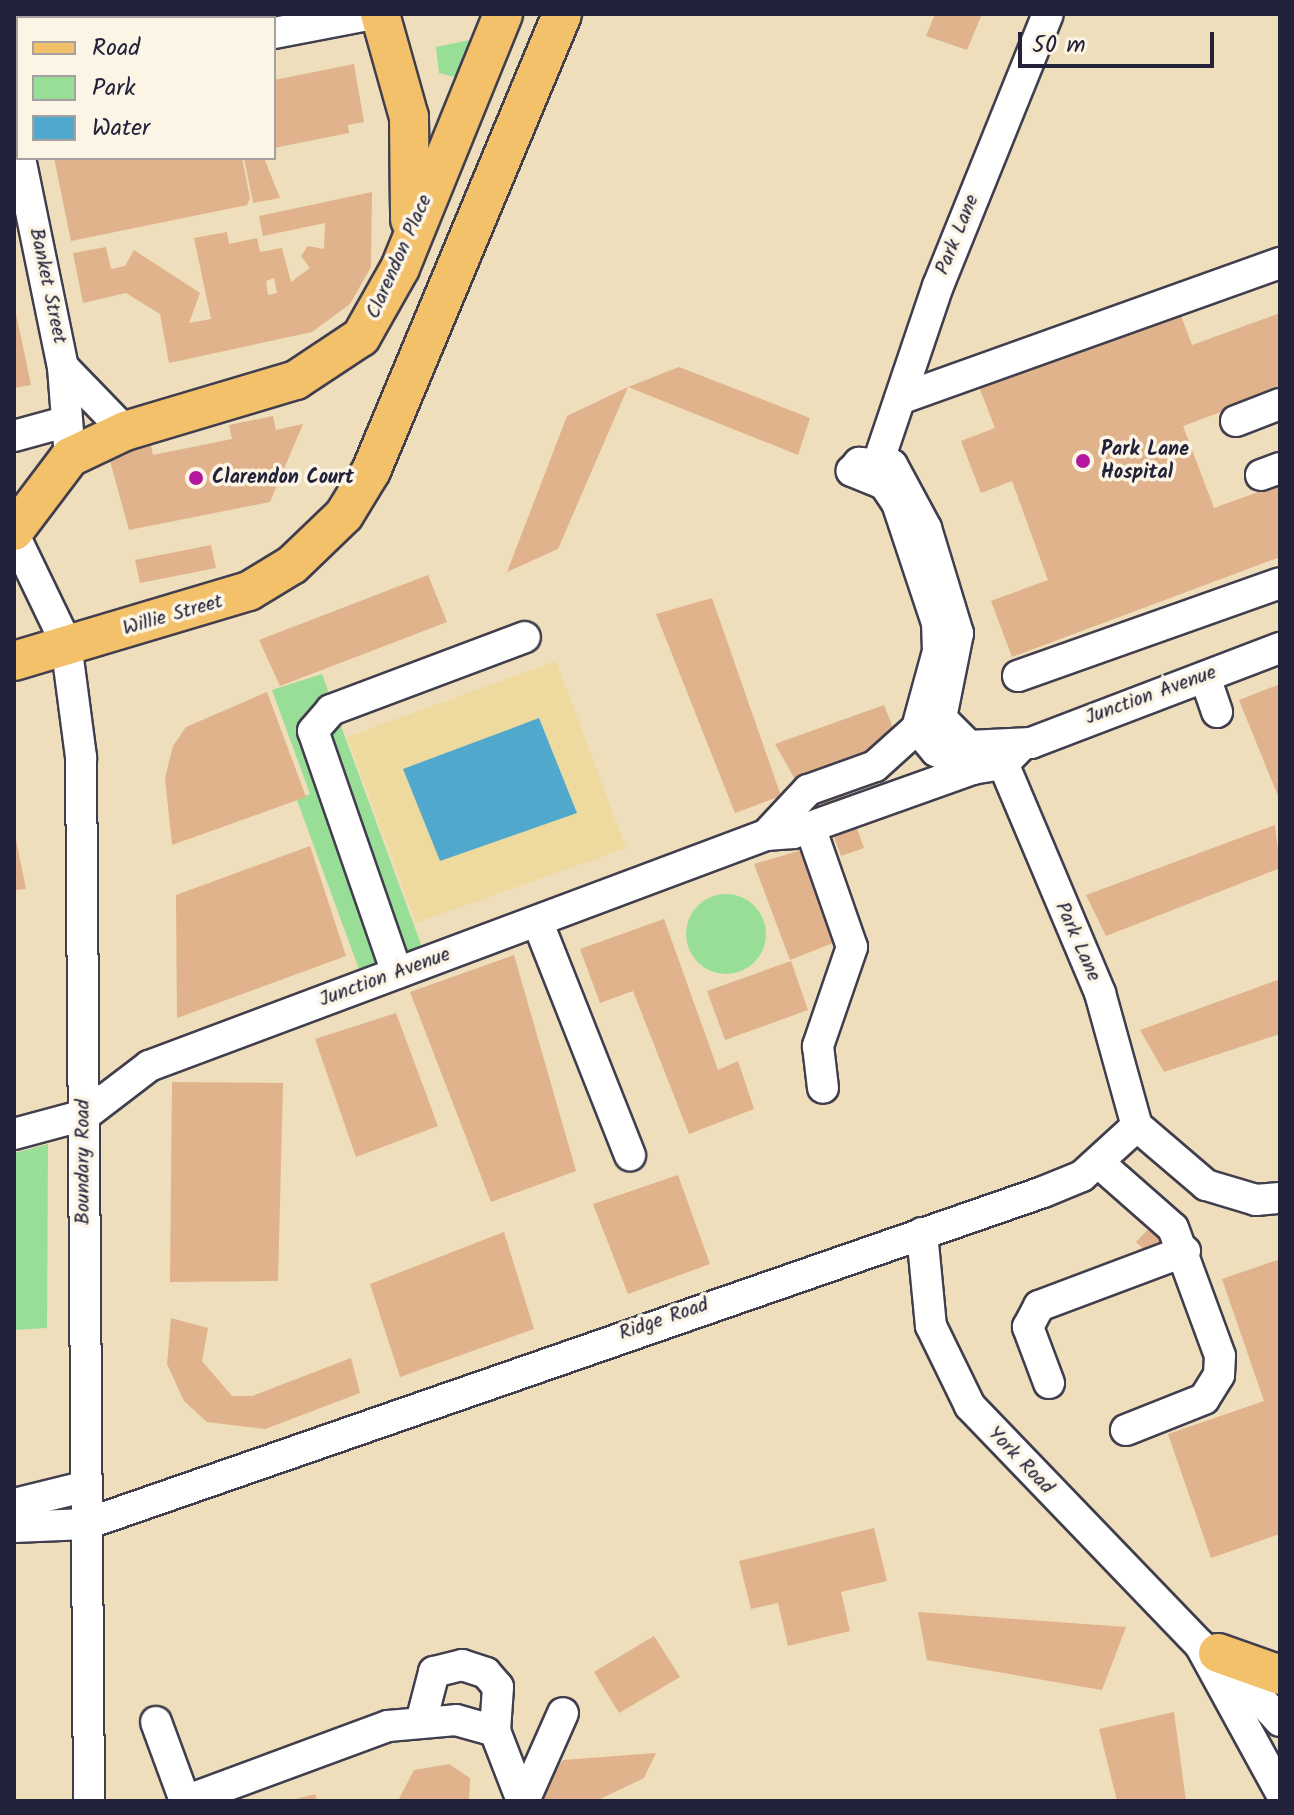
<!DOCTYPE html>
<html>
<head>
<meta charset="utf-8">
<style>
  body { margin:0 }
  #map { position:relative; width:1294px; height:1815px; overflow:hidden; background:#eedebc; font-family:Kalam,sans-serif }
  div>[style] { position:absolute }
  .green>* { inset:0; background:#98de96 }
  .round { border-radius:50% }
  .sand>* { inset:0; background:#eeda9e }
  .water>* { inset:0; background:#50a8cd }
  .building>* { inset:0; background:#e0b38c }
  .roads { filter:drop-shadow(2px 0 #413e4e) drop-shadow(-2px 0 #413e4e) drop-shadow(0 2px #413e4e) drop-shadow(0 -2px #413e4e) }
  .minor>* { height:30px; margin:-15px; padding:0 15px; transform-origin:15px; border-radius:15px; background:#fff }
  .major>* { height:38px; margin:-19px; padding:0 19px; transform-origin:19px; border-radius:19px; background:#f4c16b }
  .dots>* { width:22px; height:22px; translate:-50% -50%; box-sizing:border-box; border:4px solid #fcf5e5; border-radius:50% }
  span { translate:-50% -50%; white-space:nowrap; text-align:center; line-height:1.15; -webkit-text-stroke:7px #fcf5e5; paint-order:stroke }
  .street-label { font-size:20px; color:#22223b }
  .poi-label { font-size:20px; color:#22223b; font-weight:700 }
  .left { translate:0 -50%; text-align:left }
  .frame { position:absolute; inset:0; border:16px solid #22223b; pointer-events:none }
  .legend { position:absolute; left:16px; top:16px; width:260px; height:144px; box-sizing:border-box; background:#fcf5e5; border:2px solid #a5a1a1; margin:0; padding:10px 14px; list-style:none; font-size:24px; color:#22223b }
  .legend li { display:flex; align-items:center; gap:16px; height:40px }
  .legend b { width:40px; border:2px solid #a5a1a1 }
  .scale { position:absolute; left:1018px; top:32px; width:196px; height:36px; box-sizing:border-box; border:4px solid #22223b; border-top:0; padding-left:10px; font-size:24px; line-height:28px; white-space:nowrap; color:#22223b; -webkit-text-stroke:6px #fcf5e5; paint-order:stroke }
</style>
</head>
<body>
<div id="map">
  <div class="green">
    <i style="clip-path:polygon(470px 40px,459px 78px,439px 73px,436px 47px)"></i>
    <i style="clip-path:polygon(322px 674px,426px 958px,363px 980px,297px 800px,310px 794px,272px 690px)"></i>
    <i class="round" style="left:686px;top:894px;width:80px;height:80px"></i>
    <i style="clip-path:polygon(48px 1144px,47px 1328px,14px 1330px,14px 1153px)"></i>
  </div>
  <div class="sand">
    <i style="clip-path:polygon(556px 661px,626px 848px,416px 923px,347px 737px)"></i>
  </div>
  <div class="water">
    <i style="clip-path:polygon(539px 718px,577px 813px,440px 861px,403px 769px)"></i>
  </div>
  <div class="building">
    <i style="clip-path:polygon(21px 14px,136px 14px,137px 18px,22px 18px)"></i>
    <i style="clip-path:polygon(935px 14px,982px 14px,967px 50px,926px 36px)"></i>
    <i style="clip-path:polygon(354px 64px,364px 122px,348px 125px,349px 133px,274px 148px,274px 80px)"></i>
    <i style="clip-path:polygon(54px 158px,242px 158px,250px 198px,247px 205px,71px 241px)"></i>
    <i style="clip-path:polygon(244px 158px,264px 158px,280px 198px,253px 203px)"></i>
    <i style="clip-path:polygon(evenodd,372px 192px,371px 267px,350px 304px,312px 332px,169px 363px,160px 314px,126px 293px,83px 303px,73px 253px,106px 247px,111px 269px,125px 266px,134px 250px,200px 293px,189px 323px,211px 319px,194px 238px,227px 232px,229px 244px,257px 238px,260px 252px,282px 248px,291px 282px,310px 268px,301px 256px,308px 246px,324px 249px,325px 223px,263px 236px,259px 216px,372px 192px,274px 278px,277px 293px,268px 295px,266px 281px,274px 278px)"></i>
    <i style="clip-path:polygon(14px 304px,31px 385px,14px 388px)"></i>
    <i style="clip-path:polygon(1177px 305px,1192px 345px,1280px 313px,1280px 390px,1183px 426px,1214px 508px,1280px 484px,1280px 557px,1012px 657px,991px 601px,1048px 580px,1012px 481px,981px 493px,961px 441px,995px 428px,976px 379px)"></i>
    <i style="clip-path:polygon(679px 367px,810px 418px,798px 455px,628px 387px)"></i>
    <i style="clip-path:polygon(628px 387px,558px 549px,507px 572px,567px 416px)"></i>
    <i style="clip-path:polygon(273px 416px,276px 430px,303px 424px,270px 502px,129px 530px,107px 450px,150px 441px,153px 455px,232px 439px,229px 425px)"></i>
    <i style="clip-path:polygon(211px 545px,216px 568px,140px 583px,135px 560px)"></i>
    <i style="clip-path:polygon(428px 575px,447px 622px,280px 686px,259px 640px)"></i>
    <i style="clip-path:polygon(712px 598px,781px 796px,735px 813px,656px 614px)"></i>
    <i style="clip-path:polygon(1280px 684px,1280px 801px,1239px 700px)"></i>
    <i style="clip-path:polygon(267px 692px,306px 797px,172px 845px,165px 778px,173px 746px,186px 727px)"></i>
    <i style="clip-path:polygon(884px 705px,898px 740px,822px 770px,835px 767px,864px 848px,841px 856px,811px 775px,796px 781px,775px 744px)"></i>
    <i style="clip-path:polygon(1275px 825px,1280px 868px,1106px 936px,1086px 895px)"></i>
    <i style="clip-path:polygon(14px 835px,15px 835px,26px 889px,14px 890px)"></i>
    <i style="clip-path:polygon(310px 846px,346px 956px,177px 1018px,176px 895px)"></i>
    <i style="clip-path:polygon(805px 849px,838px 941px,790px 960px,754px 864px)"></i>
    <i style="clip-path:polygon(664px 919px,718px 1070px,738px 1061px,754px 1109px,689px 1134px,633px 991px,600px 1003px,580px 949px)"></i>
    <i style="clip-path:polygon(514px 955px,576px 1171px,491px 1202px,410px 992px)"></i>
    <i style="clip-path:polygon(791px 961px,808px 1010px,725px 1040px,707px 991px)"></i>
    <i style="clip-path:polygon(1280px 979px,1280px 1034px,1164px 1072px,1140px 1030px)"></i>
    <i style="clip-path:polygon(396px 1013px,438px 1126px,356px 1157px,315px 1039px)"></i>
    <i style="clip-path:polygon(172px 1082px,283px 1083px,278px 1281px,170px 1282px)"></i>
    <i style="clip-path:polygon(678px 1175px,710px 1264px,628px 1294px,593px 1204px)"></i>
    <i style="clip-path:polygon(1156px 1221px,1171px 1236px,1150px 1255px,1136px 1242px)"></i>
    <i style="clip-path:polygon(504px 1232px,534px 1329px,400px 1377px,370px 1284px)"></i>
    <i style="clip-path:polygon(1280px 1259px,1280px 1534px,1211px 1558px,1168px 1434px,1264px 1401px,1222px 1279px)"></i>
    <i style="clip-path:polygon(171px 1318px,208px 1328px,202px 1361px,232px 1396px,252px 1396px,351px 1358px,360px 1393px,265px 1429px,207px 1422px,184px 1401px,167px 1364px)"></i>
    <i style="clip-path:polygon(874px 1528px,887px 1581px,841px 1592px,850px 1631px,788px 1646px,778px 1603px,751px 1609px,739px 1561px)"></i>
    <i style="clip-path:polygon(918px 1612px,1126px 1627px,1102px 1690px,927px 1660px)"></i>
    <i style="clip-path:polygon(654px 1636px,680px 1677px,619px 1713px,594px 1672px)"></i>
    <i style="clip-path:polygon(1174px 1712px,1186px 1801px,1117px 1801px,1099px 1729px)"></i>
    <i style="clip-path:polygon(656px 1753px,644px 1778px,596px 1801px,533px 1801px,563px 1760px)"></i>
    <i style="clip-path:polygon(449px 1764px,470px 1778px,469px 1801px,398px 1801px,414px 1770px)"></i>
    <i style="clip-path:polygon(315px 1794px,317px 1801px,292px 1801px,292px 1800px)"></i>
  </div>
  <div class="roads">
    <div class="minor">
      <i style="left:274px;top:33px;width:101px;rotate:-10.9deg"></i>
      <i style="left:14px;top:83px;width:4px;rotate:-14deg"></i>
      <i style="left:14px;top:126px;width:20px;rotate:79deg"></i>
      <i style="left:20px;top:158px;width:213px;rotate:78.4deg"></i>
      <i style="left:63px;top:367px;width:90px;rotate:85.6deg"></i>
      <i style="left:63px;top:367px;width:89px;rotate:45.9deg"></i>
      <i style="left:900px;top:399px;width:404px;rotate:-19.7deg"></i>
      <i style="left:1236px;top:421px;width:47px;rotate:-21.1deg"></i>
      <i style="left:14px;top:436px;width:53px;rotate:-15.4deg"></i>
      <i style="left:879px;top:460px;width:184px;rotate:-71.3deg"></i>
      <i style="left:938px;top:286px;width:293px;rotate:-68deg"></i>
      <i style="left:1261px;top:475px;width:20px;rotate:-20deg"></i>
      <i style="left:14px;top:535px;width:120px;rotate:64.3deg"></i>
      <i style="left:66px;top:643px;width:115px;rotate:82.5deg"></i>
      <i style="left:81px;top:757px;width:1044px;rotate:89.56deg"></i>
      <i style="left:1018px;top:676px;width:278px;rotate:-19.5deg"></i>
      <i style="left:1205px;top:677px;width:37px;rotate:71deg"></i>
      <i style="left:1022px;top:745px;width:27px;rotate:135deg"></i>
      <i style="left:1003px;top:764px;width:30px;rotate:171deg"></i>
      <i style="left:973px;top:769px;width:41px;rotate:-154.1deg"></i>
      <i style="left:936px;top:751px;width:30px;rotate:-130deg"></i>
      <i style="left:917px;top:728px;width:80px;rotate:-74.7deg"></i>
      <i style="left:938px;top:651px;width:28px;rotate:-92deg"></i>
      <i style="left:937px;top:623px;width:126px;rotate:-108.4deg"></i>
      <i style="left:897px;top:503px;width:23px;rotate:-124deg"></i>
      <i style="left:884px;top:484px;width:35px;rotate:-158deg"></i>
      <i style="left:852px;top:471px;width:11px;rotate:-49deg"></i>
      <i style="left:859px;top:463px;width:33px;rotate:3deg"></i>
      <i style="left:892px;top:465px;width:72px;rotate:61.6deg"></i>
      <i style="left:926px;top:528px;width:110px;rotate:73.1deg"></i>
      <i style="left:958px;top:633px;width:87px;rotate:101.3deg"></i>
      <i style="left:941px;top:718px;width:40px;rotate:45deg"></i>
      <i style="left:969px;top:746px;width:62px;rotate:-2.8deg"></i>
      <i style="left:1031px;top:743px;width:267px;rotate:-20.9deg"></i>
      <i style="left:997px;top:749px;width:265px;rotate:67.1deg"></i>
      <i style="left:1100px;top:993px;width:138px;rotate:74.5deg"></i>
      <i style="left:810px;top:827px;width:127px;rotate:70.7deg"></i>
      <i style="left:852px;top:947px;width:105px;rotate:109deg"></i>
      <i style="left:818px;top:1046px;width:42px;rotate:83.2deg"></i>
      <i style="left:766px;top:835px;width:62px;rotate:-47deg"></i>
      <i style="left:808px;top:790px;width:71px;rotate:-19.7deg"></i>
      <i style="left:875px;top:766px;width:57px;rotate:-42.1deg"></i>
      <i style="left:917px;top:728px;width:19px;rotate:-21deg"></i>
      <i style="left:538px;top:923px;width:250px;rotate:68.4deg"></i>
      <i style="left:397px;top:973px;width:256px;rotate:-109.1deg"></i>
      <i style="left:313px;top:731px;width:28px;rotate:-49deg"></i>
      <i style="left:331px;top:710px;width:207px;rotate:-20.6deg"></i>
      <i style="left:1137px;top:1126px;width:91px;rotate:40.5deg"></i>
      <i style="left:1206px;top:1185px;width:52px;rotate:16.7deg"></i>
      <i style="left:1256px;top:1200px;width:24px;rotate:-5deg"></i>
      <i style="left:14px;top:1134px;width:73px;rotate:-15deg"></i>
      <i style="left:85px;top:1115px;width:81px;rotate:-37.4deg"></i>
      <i style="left:149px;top:1066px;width:659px;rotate:-20.53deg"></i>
      <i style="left:766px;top:835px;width:27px;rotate:-4deg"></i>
      <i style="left:793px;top:833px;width:191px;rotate:-19.6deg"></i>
      <i style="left:1099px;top:1163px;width:98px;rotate:41.3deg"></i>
      <i style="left:1173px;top:1228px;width:136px;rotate:69.8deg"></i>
      <i style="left:1220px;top:1356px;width:19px;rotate:93deg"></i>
      <i style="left:1219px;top:1375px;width:28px;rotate:122deg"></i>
      <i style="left:1204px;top:1399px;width:84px;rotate:158.3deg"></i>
      <i style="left:922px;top:1233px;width:93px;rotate:84.5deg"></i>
      <i style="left:931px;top:1326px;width:89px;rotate:64deg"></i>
      <i style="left:970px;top:1406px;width:332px;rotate:46.1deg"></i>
      <i style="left:1200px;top:1645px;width:166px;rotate:61.3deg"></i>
      <i style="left:1049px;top:1383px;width:60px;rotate:-110.6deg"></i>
      <i style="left:1028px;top:1327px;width:24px;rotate:-62deg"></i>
      <i style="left:1039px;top:1306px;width:156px;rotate:-20.6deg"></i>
      <i style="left:14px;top:1504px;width:72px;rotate:-13.7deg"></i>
      <i style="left:14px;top:1527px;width:72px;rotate:-2.4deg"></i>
      <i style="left:86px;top:1524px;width:1013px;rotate:-19.13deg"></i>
      <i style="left:1043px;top:1192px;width:42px;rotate:-22.3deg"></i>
      <i style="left:1082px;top:1176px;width:74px;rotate:-42.3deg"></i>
      <i style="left:1220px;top:1655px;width:89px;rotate:47.7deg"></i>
      <i style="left:156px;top:1722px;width:84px;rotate:69.8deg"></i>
      <i style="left:421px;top:1722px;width:52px;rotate:-75.4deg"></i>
      <i style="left:434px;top:1672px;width:29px;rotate:-14deg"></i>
      <i style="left:462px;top:1665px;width:25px;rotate:18deg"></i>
      <i style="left:486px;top:1673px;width:18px;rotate:49deg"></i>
      <i style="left:498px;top:1687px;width:44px;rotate:93.9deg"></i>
      <i style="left:185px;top:1801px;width:216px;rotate:-20.3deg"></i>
      <i style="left:388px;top:1726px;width:68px;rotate:-5deg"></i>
      <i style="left:456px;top:1720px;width:41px;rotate:15.8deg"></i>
      <i style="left:495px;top:1731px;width:75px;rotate:68.9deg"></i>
      <i style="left:524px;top:1801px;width:96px;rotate:-66.1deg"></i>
    </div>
    <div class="major">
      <i style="left:380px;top:14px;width:107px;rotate:74.3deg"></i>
      <i style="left:409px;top:117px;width:103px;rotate:89.4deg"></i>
      <i style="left:14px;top:531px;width:93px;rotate:-52.9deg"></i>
      <i style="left:70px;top:457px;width:61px;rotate:-25.3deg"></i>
      <i style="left:125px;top:431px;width:178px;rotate:-16.6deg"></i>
      <i style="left:296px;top:380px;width:78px;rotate:-33.5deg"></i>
      <i style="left:361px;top:337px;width:79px;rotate:-60.5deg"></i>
      <i style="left:400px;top:268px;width:274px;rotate:-67.9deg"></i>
      <i style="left:14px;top:661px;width:245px;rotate:-16.6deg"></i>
      <i style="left:249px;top:591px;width:50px;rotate:-31.2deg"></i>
      <i style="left:292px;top:565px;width:72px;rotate:-43.9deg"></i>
      <i style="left:344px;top:515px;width:52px;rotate:-58.5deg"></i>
      <i style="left:371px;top:471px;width:495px;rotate:-67.3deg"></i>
      <i style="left:1218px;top:1653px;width:66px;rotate:19.5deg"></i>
    </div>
  </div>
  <div class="dots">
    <i style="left:1083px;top:461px;background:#b5179e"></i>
    <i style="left:196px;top:478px;background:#b5179e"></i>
  </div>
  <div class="street-label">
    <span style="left:958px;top:235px;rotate:-68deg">Park Lane</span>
    <span style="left:400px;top:257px;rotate:-66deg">Clarendon Place</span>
    <span style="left:47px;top:286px;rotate:78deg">Banket Street</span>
    <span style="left:173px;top:616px;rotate:-16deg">Willie Street</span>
    <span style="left:1151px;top:696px;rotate:-20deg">Junction Avenue</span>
    <span style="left:1077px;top:942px;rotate:66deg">Park Lane</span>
    <span style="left:385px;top:978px;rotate:-20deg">Junction Avenue</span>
    <span style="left:84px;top:1162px;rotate:-90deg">Boundary Road</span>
    <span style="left:664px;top:1320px;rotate:-19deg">Ridge Road</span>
    <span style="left:1020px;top:1461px;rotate:46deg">York Road</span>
  </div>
  <div class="poi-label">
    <span class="left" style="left:1101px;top:462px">Park Lane<br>Hospital</span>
    <span class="left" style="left:212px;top:478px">Clarendon Court</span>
  </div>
  <div class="frame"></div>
  <ul class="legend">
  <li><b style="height:10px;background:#f4c16b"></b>Road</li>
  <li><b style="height:22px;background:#98de96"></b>Park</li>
  <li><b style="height:22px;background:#50a8cd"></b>Water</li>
  </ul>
  <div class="scale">50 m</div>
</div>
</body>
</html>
